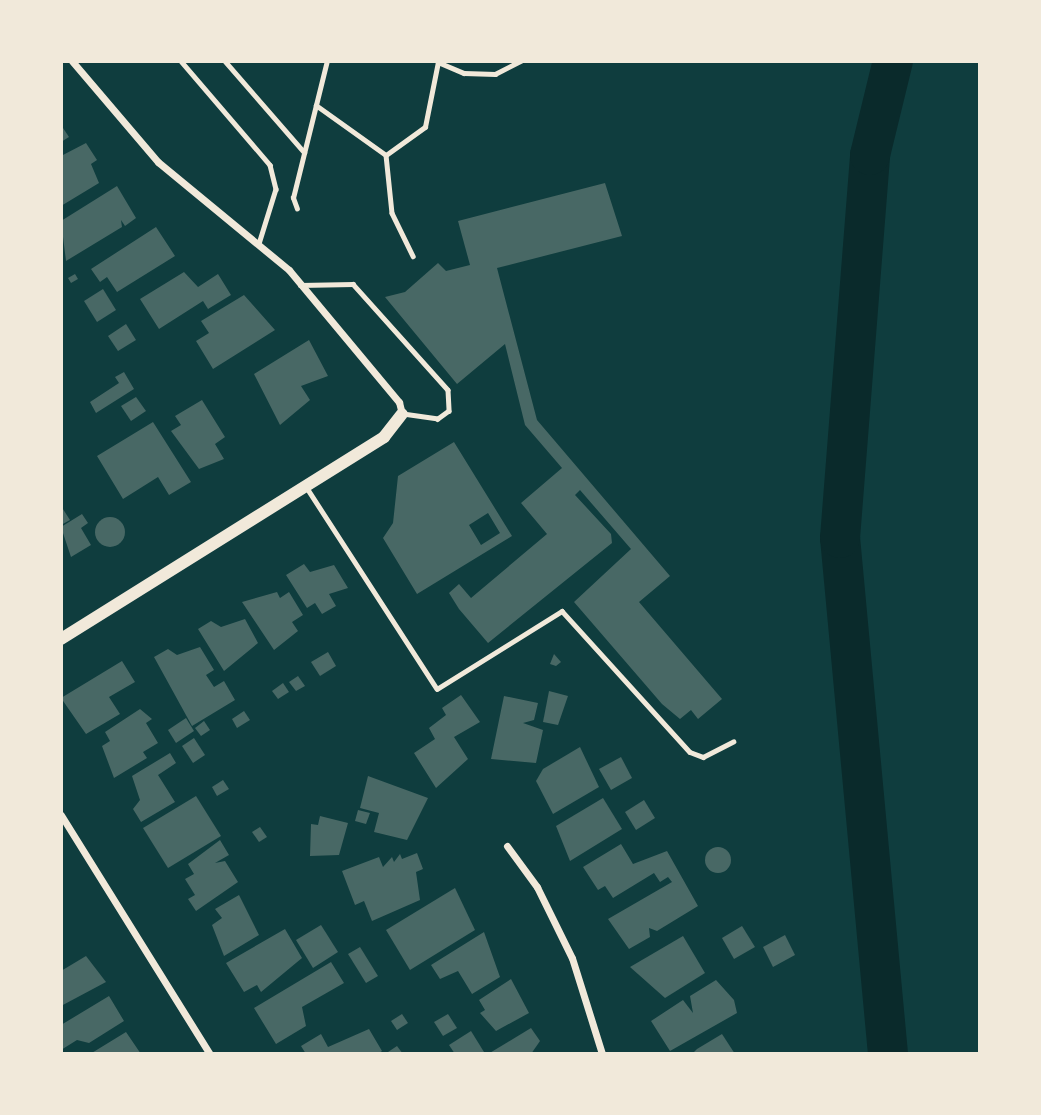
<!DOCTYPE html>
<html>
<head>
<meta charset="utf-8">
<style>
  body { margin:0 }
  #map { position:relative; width:1041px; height:1115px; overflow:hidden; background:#0f3d3e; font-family:Arial,sans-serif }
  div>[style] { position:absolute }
  .river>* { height:40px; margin:-20px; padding:0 20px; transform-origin:20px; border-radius:20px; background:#0a2a2b }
  .building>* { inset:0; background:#486865 }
  .round { border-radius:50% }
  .path>* { height:4.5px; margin:-2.25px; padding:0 2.25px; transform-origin:2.25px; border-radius:2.25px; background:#f1e9da }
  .service>* { height:4.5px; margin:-2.25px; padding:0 2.25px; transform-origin:2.25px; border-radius:2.25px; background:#f1e9da }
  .minor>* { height:7px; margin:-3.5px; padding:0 3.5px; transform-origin:3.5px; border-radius:3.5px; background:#f1e9da }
  .tertiary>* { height:12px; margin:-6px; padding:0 6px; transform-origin:6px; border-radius:6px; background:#f1e9da }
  span { translate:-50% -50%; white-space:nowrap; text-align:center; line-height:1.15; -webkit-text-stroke:6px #f1e9da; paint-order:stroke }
  .frame { position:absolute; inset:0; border:63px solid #f1e9da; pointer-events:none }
</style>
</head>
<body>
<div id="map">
  <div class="river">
    <i style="left:888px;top:1054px;width:518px;rotate:-95.31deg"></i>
    <i style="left:840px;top:538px;width:384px;rotate:-85.5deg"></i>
    <i style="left:870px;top:155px;width:97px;rotate:-76.3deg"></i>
  </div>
  <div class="building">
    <i style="clip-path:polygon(61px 125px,69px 137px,61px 142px)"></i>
    <i style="clip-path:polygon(86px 143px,97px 160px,91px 164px,99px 183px,61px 206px,61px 156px)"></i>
    <i style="clip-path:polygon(605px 183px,622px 236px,497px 268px,537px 420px,670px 576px,639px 602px,722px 699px,698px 719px,691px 710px,680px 719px,662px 704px,574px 602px,631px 549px,580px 490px,575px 495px,611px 534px,612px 543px,488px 643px,459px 609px,449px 593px,459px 584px,471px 598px,547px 534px,521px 503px,562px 468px,525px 425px,505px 344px,457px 384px,385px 297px,405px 292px,438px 263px,446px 271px,470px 265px,458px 221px)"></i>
    <i style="clip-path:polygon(117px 186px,136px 218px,125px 226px,121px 220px,122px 227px,66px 261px,61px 221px)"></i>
    <i style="clip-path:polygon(156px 227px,175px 256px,117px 292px,107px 277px,100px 282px,91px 269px)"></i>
    <i style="clip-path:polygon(184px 272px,198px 287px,218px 274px,231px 295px,208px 309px,203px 301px,159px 329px,140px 299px)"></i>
    <i style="clip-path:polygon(75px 274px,78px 279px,71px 283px,68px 278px)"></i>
    <i style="clip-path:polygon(103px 289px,116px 310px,97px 322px,84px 301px)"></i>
    <i style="clip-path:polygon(244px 295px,275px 330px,213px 369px,196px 341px,209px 333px,201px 321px)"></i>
    <i style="clip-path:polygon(126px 324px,136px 340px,118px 351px,108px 336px)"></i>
    <i style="clip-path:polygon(309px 340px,328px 376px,301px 386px,310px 400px,280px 425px,254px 374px)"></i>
    <i style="clip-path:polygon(124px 372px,134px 389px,96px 413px,90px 402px,119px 383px,115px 377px)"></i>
    <i style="clip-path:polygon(136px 397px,146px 411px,131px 421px,121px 406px)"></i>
    <i style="clip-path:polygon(202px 400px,225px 437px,215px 444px,224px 459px,199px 469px,171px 431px,181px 425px,175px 416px)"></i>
    <i style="clip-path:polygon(153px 422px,191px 482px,169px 495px,158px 477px,123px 499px,97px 456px)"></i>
    <i style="clip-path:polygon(evenodd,454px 442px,512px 536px,417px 594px,383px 538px,393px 523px,398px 476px,454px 442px,488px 513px,500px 533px,481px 545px,469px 525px,488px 513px)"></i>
    <i style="clip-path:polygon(61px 506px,70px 520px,61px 525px)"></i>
    <i style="clip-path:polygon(82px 514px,88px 523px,81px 528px,91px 545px,71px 557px,61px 527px)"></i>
    <i class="round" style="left:95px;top:517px;width:30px;height:30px"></i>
    <i style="clip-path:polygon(304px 564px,310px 572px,334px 565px,348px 588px,329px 594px,336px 606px,322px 614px,315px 603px,307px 608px,286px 575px)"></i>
    <i style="clip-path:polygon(277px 592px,280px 598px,289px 592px,303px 615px,292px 622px,298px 631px,274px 650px,242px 602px)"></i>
    <i style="clip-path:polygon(245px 619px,258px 643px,224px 671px,198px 629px,211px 621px,221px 627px)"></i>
    <i style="clip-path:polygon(200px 647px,214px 670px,206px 675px,214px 687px,224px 681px,235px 700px,192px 726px,154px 657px,168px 649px,177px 655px)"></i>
    <i style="clip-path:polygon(328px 652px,336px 666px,320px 676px,311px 662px)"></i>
    <i style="clip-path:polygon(554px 654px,561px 662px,556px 666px,550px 664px)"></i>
    <i style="clip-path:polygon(122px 661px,135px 682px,109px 697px,120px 714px,86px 734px,61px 698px)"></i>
    <i style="clip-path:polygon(298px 676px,305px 686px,296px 691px,289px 682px)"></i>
    <i style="clip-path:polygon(283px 683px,289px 692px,278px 699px,272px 691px)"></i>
    <i style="clip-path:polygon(549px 691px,568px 696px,558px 725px,543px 722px)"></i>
    <i style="clip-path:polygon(461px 695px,480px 722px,454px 737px,468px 759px,436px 788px,414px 753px,435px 739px,429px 728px,446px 715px,442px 708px)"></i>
    <i style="clip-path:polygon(504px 696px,538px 703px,534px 720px,523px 723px,543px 730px,536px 763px,491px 759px)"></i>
    <i style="clip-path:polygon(140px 709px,152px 719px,146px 723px,158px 743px,143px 752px,147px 758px,114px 778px,102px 746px,110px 741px,105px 732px)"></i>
    <i style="clip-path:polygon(244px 711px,250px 720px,237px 728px,232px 719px)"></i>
    <i style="clip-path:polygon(186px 718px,194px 731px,176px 743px,168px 730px)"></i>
    <i style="clip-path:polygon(204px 721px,210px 730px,201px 736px,195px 728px)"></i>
    <i style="clip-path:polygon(194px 738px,205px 755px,193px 763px,182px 746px)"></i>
    <i style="clip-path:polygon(580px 747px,599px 787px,553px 814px,536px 781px,543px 769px)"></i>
    <i style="clip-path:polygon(170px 753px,176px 763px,158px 775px,175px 802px,141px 822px,133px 809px,140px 800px,132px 776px)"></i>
    <i style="clip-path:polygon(621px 757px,632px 778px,611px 790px,599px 769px)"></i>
    <i style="clip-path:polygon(368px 776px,428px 798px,407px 840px,374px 832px,379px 813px,360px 808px)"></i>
    <i style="clip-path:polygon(223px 780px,229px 789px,217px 796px,212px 787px)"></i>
    <i style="clip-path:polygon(196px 796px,221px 836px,168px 868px,143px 828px)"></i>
    <i style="clip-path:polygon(603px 798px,622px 829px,570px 861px,556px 826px)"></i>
    <i style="clip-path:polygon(644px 800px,655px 818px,636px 830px,625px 812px)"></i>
    <i style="clip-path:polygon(358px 810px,370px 813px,366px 824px,355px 821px)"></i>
    <i style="clip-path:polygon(320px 816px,348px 823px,339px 855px,310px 856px,311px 824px,318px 825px)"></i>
    <i style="clip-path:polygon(260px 827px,267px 837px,259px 842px,252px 832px)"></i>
    <i style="clip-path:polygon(220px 840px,229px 855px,215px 863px,225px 861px,238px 882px,196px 911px,188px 899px,195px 895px,185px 879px,194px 874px,188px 864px)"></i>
    <i style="clip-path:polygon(621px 844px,633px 864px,667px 851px,698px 906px,657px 931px,649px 928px,650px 937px,629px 949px,608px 919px,672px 882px,668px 877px,660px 882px,654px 873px,613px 898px,605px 886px,598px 890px,583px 867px)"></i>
    <i class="round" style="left:705px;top:847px;width:26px;height:26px"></i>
    <i style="clip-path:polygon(417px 853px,423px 869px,416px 872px,420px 900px,372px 921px,364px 901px,355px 905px,342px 871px,379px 857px,383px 867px,392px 857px,394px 862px,400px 854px,402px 859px)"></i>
    <i style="clip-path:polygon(455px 888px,475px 930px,410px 970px,386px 930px)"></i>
    <i style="clip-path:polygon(239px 895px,259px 935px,224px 956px,212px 925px,222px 918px,215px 909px)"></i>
    <i style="clip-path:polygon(321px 925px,338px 952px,313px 968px,296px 940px)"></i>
    <i style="clip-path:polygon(742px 926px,755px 947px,734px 959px,722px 938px)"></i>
    <i style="clip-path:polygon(285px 929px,302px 958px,261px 992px,257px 985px,244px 992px,226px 963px)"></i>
    <i style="clip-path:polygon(484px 932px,500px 977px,472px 994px,458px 971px,440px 979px,431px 965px)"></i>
    <i style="clip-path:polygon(785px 935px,795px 955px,773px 967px,763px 947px)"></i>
    <i style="clip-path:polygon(683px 936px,705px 973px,665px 998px,630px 967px)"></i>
    <i style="clip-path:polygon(360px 947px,378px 976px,366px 983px,348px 954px)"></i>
    <i style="clip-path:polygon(86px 956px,106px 982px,61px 1006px,61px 971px)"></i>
    <i style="clip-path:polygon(331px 962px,344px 983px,302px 1007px,306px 1026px,276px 1044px,254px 1008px)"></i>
    <i style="clip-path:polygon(511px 979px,529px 1013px,496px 1031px,480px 1013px,485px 1010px,479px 1000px)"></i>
    <i style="clip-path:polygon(716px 980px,734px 1000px,737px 1013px,670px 1051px,651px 1021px,683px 1000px,693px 1013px,690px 996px)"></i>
    <i style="clip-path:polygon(109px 996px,124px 1021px,89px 1043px,77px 1040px,61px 1050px,61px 1025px)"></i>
    <i style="clip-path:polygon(402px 1014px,408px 1023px,397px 1030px,391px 1021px)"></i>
    <i style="clip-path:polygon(448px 1014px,457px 1028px,443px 1036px,434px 1022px)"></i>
    <i style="clip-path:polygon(531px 1028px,540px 1041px,531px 1054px,488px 1054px)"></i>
    <i style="clip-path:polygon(369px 1029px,382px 1051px,378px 1054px,306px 1054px,301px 1046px,321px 1034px,328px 1047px)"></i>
    <i style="clip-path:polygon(471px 1031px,484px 1052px,455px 1054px,449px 1045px)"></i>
    <i style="clip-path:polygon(126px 1032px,141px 1054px,90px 1054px,95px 1051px)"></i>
    <i style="clip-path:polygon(722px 1034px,735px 1054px,692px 1054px,697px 1049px)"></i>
    <i style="clip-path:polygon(397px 1046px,403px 1054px,385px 1054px)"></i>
  </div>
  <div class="path">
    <i style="left:225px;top:61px;width:121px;rotate:49deg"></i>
    <i style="left:438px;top:62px;width:28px;rotate:23deg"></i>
    <i style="left:464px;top:73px;width:31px;rotate:2deg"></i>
    <i style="left:495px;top:74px;width:29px;rotate:-27deg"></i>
    <i style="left:316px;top:105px;width:86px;rotate:35.5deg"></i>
    <i style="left:386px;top:155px;width:58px;rotate:84.1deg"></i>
    <i style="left:392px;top:213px;width:48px;rotate:64deg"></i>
    <i style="left:386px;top:155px;width:48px;rotate:-35.7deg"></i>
    <i style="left:425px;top:127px;width:66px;rotate:-78.7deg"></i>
    <i style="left:297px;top:209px;width:12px;rotate:-110deg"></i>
    <i style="left:293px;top:198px;width:141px;rotate:-76.1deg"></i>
  </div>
  <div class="service">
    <i style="left:181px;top:61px;width:137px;rotate:49.4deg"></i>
    <i style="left:270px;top:165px;width:25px;rotate:76deg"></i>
    <i style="left:276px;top:189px;width:58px;rotate:107.2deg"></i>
    <i style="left:300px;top:285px;width:53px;rotate:-1.1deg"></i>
    <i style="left:353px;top:284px;width:142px;rotate:48.1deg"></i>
    <i style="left:448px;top:390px;width:21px;rotate:87deg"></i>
    <i style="left:449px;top:411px;width:14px;rotate:144deg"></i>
    <i style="left:438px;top:419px;width:35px;rotate:-172deg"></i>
    <i style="left:307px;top:488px;width:239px;rotate:57.1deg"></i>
    <i style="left:437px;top:689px;width:147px;rotate:-32deg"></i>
    <i style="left:562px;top:611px;width:190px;rotate:47.8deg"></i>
    <i style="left:690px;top:752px;width:14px;rotate:21deg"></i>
    <i style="left:703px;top:757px;width:34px;rotate:-27deg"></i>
  </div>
  <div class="minor">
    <i style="left:72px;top:61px;width:133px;rotate:49.6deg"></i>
    <i style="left:158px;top:162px;width:170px;rotate:39.5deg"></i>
    <i style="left:289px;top:270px;width:172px;rotate:50.2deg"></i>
    <i style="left:399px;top:402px;width:12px;rotate:76deg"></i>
    <i style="left:61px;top:815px;width:282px;rotate:58.1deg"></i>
    <i style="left:507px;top:846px;width:51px;rotate:53.8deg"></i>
    <i style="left:537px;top:887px;width:79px;rotate:63.8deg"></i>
    <i style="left:572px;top:958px;width:101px;rotate:72.6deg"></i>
  </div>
  <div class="tertiary">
    <i style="left:61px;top:639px;width:381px;rotate:-32deg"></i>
    <i style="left:384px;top:437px;width:29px;rotate:-52deg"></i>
  </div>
  <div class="frame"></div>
</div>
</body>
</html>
